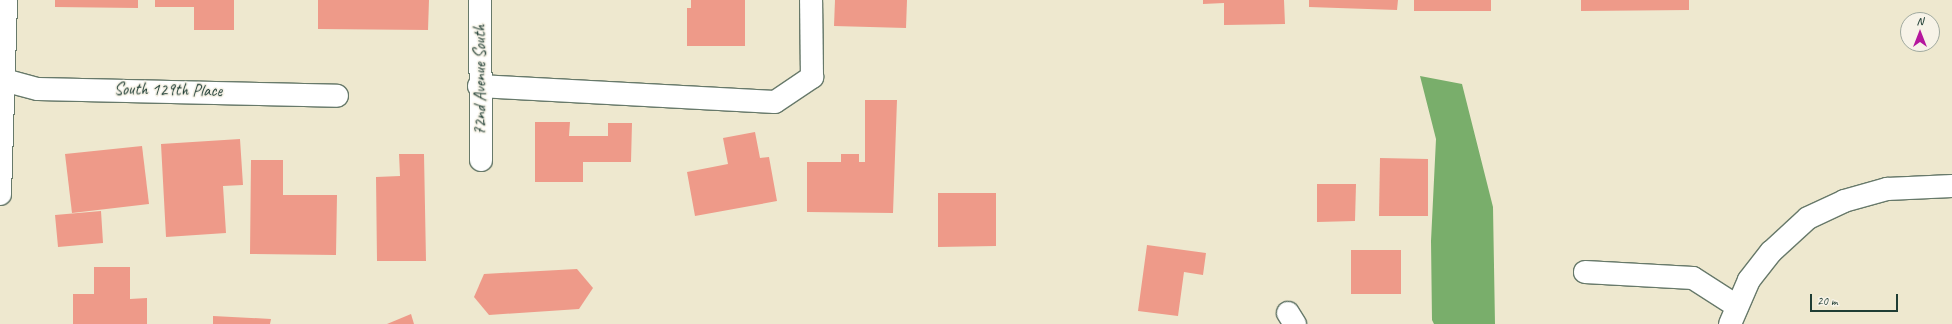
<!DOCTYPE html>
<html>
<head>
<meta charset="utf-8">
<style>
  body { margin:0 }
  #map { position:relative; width:1952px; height:324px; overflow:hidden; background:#eee8cf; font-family:Caveat,sans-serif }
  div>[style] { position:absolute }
  .forest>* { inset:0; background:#79ae6b }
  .building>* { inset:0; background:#ee9a89 }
  .roads { filter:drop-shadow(1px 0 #67796a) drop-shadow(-1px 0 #67796a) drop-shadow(0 1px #67796a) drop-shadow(0 -1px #67796a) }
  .minor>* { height:22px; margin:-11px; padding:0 11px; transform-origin:11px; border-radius:11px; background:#fff }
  span { translate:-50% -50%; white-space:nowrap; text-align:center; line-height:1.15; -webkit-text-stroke:3px #f7f3e8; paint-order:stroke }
  .street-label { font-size:17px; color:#1f3d34 }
  .north { position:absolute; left:1900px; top:12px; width:40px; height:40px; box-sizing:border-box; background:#f7f3e8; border:1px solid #a1aaa0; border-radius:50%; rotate:0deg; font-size:11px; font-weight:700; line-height:16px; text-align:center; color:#1f3d34 }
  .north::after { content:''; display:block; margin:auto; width:14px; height:18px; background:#b5179e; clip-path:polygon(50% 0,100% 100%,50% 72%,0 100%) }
  .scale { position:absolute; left:1810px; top:294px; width:88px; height:18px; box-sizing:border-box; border:2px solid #1f3d34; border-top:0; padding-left:5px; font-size:12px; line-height:14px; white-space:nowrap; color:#1f3d34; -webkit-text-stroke:3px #f7f3e8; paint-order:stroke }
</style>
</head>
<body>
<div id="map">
  <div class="forest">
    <i style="clip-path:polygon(1420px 76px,1462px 84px,1493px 207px,1495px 324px,1434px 324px,1432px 320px,1431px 241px,1436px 139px)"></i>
  </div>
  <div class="building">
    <i style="clip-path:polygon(55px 0,138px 0,138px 8px,55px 7px)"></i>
    <i style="clip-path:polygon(155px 0,234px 0,234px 30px,194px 30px,194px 7px,155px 7px)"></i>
    <i style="clip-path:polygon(318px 0,429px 0,428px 30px,318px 29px)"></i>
    <i style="clip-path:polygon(691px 0,745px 0,745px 46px,687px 46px,687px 8px,691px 8px)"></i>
    <i style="clip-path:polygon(835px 0,907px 0,906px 28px,834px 26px)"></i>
    <i style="clip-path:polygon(1203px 0,1284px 0,1285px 24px,1224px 25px,1224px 3px,1203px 4px)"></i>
    <i style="clip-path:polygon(1309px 0,1398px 0,1397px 10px,1309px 7px)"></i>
    <i style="clip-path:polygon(1414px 0,1491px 0,1491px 11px,1414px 11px)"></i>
    <i style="clip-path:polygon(1581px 0,1689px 0,1689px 10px,1581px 11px)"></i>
    <i style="clip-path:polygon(865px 100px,897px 100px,893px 213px,807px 212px,807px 162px,841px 162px,841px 154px,859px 154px,859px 162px,865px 162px)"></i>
    <i style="clip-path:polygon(535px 122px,570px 122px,569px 136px,608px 136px,608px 123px,632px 123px,631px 162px,583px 162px,583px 182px,535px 182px)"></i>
    <i style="clip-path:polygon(755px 132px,760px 158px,769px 157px,777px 201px,695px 216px,687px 172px,728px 164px,723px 138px)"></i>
    <i style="clip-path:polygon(240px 139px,243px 185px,223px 186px,226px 233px,166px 237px,161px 144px)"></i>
    <i style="clip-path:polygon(142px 146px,149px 204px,72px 213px,65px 154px)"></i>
    <i style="clip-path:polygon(399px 154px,424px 154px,426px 261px,377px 261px,376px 177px,400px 176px)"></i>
    <i style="clip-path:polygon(1380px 158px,1428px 159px,1428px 216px,1379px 216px)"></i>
    <i style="clip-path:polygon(251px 160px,283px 160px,283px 195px,337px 195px,336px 255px,250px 254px)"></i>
    <i style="clip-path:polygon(1317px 184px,1356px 184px,1355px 221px,1317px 222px)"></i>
    <i style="clip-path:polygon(938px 193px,996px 193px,996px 246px,938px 247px)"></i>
    <i style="clip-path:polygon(101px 211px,103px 243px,58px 247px,55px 215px)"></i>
    <i style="clip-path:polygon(1147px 245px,1206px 253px,1203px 275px,1184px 272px,1178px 316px,1138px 311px)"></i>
    <i style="clip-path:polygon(1351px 250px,1401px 250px,1401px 294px,1351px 294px)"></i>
    <i style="clip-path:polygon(94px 267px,130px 267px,130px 299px,147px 298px,147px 324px,73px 324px,73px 294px,94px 294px)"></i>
    <i style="clip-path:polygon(577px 269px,593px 288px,579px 309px,489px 315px,474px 297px,484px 274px)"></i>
    <i style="clip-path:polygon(411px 314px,414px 324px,387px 324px)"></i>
    <i style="clip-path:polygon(213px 316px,271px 319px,270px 324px,213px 324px)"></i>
  </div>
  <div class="roads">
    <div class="minor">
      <i style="left:480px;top:0;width:160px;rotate:89.6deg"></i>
      <i style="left:0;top:79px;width:39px;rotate:15deg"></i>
      <i style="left:38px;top:89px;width:299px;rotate:1.3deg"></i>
      <i style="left:479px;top:86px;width:296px;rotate:3.1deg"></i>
      <i style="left:775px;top:102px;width:45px;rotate:-34deg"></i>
      <i style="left:812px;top:77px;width:77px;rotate:-90.7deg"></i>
      <i style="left:0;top:194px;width:194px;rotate:-88.2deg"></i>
      <i style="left:1585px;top:272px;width:108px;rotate:3.2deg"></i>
      <i style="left:1693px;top:278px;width:50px;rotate:32.7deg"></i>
      <i style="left:1288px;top:313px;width:13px;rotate:58deg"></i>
      <i style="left:1730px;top:324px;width:48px;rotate:-66.6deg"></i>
      <i style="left:1749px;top:280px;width:36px;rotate:-52deg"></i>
      <i style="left:1771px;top:252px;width:50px;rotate:-42.6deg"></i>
      <i style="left:1808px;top:218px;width:40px;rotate:-25deg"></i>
      <i style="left:1844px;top:201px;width:45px;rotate:-15.6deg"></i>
      <i style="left:1887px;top:189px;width:65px;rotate:-2.6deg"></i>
    </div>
  </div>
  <div class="street-label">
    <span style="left:480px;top:80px;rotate:-90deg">72nd Avenue South</span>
    <span style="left:168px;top:90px;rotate:1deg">South 129th Place</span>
  </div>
  <div class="north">N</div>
  <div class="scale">20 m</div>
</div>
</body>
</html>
